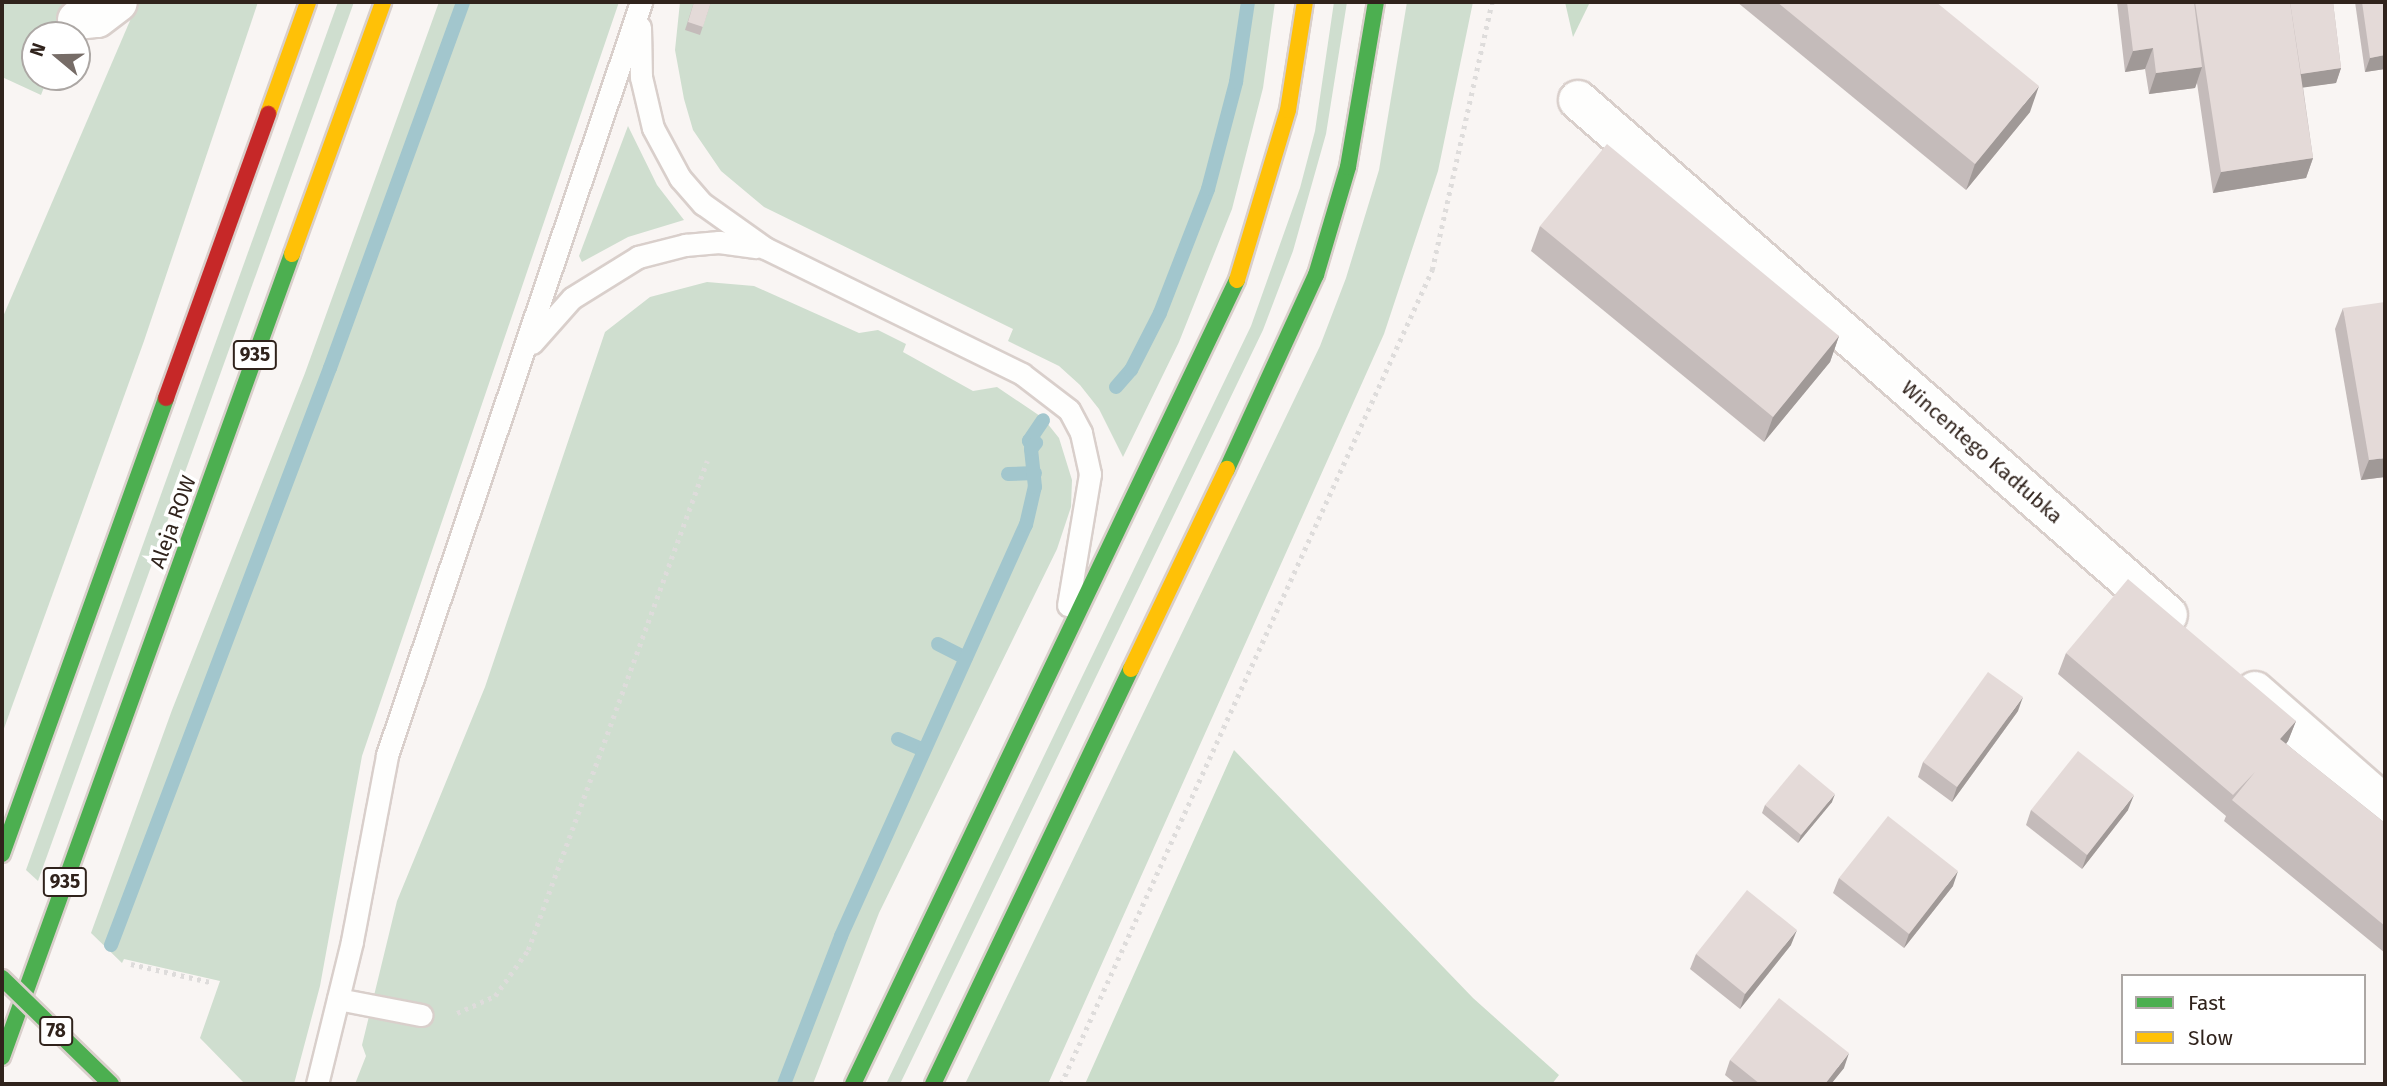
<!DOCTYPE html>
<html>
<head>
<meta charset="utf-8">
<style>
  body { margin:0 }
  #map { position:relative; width:2387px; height:1086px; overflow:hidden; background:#f9f5f3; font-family:"Fira Sans",sans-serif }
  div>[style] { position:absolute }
  .green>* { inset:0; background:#cfdecf }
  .forest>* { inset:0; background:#cbddcb }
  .stream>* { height:14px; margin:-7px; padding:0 7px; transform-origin:7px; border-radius:7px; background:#a2c6cd }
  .path>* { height:4.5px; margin-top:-2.25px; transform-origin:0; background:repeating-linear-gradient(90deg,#dedcdb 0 3.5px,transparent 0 8.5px) }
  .roads { filter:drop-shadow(2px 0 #d9cfcb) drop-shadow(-2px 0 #d9cfcb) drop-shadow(0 2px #d9cfcb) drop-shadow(0 -2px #d9cfcb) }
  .lane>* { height:21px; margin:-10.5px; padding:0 10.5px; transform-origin:10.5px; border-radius:10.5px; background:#fefefd }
  .street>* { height:38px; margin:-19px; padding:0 19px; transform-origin:19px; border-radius:19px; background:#fefefd }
  .fast>* { height:16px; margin:-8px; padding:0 8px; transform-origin:8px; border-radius:8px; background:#4caf50 }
  .slow>* { height:16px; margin:-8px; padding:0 8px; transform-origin:8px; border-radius:8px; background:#ffc107 }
  .jam>* { height:16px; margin:-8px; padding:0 8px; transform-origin:8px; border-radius:8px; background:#c62828 }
  .bridges { filter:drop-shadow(2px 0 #d9cfcb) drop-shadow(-2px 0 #d9cfcb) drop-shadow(0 2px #d9cfcb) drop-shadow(0 -2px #d9cfcb) }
  .fast-bridge>* { height:16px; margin:-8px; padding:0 8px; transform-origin:8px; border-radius:8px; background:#4caf50 }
  .wall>* { inset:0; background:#c4bbba }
  .shaded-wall>* { inset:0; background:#a09997 }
  .building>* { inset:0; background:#e4dad8 }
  span { translate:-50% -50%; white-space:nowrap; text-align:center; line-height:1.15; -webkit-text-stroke:7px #fff; paint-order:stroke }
  .shield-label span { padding:2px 5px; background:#fff; border:2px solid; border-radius:5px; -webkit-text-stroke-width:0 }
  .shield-label { font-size:19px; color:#30231c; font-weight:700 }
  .street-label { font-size:21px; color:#30231c }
  .frame { position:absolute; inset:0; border:4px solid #30231c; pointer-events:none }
  .legend { position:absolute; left:2121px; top:974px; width:245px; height:91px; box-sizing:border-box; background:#fff; border:2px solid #aca7a4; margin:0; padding:9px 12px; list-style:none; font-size:21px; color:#30231c }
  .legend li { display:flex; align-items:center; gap:14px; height:35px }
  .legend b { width:35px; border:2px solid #aca7a4 }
  .north { position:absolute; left:21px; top:21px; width:70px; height:70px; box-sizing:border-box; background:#fff; border:2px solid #aca7a4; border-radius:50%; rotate:289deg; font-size:19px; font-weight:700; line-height:28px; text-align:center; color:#30231c }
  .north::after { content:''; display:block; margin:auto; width:24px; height:32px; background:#766c67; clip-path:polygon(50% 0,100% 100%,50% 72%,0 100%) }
</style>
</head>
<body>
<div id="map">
  <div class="green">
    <i style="clip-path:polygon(2px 2px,80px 2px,66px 35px,35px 35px,35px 77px,48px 77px,41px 95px,2px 77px)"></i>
    <i style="clip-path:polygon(138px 2px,258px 2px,144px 341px,2px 734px,2px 319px)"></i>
    <i style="clip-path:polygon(338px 2px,354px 2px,38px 881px,26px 870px)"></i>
    <i style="clip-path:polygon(439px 2px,619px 2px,362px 756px,320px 986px,294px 1084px,245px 1084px,200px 1038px,220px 981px,124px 959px,122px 963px,91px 933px,172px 710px,305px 373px)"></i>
    <i style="clip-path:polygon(680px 2px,1275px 2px,1263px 88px,1232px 209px,1179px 342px,1123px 457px,1099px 409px,1080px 385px,1059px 366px,1008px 341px,1013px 329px,764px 207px,721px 171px,693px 130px,684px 99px,675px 50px)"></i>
    <i style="clip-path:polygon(1334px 2px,1347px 2px,1326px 134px,1293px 251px,1263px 330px,900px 1084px,886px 1084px,1251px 326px,1300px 188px,1315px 131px)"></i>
    <i style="clip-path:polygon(1407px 2px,1473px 2px,1438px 171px,1384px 334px,1048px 1084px,965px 1084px,1320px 346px,1346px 278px,1379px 170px)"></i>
    <i style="clip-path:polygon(628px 126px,657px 185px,684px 220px,628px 237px,582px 262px,579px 256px)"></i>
    <i style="clip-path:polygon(707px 282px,754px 286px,859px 333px,878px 330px,906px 344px,903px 352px,973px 391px,997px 387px,1043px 418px,1059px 438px,1072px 480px,1071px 507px,1057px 549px,879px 913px,813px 1084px,355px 1084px,366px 1056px,362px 1045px,397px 901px,485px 687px,605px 332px,650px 297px)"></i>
  </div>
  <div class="forest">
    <i style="clip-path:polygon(1565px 2px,1590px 2px,1573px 37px)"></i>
    <i style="clip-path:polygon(1234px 750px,1473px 998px,1559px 1075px,1552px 1084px,1085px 1084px)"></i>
  </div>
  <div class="stream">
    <i style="left:1116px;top:387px;width:23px;rotate:-49deg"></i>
    <i style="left:1131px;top:370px;width:64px;rotate:-63deg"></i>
    <i style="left:1160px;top:313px;width:133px;rotate:-68.8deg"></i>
    <i style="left:1208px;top:189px;width:111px;rotate:-75.3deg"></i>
    <i style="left:1236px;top:82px;width:81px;rotate:-81.5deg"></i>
    <i style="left:1032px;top:446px;width:6px;rotate:-121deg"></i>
    <i style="left:1029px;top:441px;width:25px;rotate:-56deg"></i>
    <i style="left:1008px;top:474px;width:27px;rotate:-2deg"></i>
    <i style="left:938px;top:644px;width:31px;rotate:27deg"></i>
    <i style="left:898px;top:739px;width:28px;rotate:23deg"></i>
    <i style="left:111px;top:945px;width:617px;rotate:-69.22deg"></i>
    <i style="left:330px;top:368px;width:389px;rotate:-70deg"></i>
    <i style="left:784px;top:1084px;width:159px;rotate:-68.9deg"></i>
    <i style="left:841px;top:936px;width:451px;rotate:-65.8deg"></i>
    <i style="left:1026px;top:525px;width:39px;rotate:-77deg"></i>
    <i style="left:1035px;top:487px;width:38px;rotate:-96deg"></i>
    <i style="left:1031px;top:449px;width:8px;rotate:-50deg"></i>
  </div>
  <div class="path">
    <i style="left:131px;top:964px;width:81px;rotate:12.8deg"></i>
    <i style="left:457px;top:1013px;width:42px;rotate:-24.1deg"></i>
    <i style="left:495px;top:996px;width:57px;rotate:-54.3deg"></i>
    <i style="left:528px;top:950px;width:521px;rotate:-69.89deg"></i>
    <i style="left:1061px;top:1084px;width:895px;rotate:-65.5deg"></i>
    <i style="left:1432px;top:270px;width:275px;rotate:-77.4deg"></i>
  </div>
  <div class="roads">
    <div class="lane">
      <i style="left:640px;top:27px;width:50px;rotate:88.9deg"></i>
      <i style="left:641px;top:77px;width:52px;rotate:76.8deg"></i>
      <i style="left:653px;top:128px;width:57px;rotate:61.6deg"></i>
      <i style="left:680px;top:178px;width:35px;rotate:49deg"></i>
      <i style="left:703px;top:204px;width:76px;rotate:35.4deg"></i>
      <i style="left:765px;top:248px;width:286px;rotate:26.1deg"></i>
      <i style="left:1022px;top:374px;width:59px;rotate:37.5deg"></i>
      <i style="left:1069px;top:410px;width:26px;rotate:62deg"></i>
      <i style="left:1081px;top:433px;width:42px;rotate:77.6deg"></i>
      <i style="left:1090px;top:474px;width:133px;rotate:99.5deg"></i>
      <i style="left:532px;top:343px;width:60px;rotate:-48.4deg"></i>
      <i style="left:572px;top:298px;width:78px;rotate:-31.8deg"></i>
      <i style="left:638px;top:257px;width:49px;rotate:-14.3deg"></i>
      <i style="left:685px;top:245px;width:34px;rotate:-5deg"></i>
      <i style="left:719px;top:242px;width:37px;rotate:8deg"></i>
      <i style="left:338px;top:999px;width:85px;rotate:10.9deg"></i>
      <i style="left:317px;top:1084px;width:147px;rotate:-76.2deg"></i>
      <i style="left:352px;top:941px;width:189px;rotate:-79.3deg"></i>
      <i style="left:387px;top:755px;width:795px;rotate:-71.36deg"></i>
    </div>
    <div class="street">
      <i style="left:77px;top:20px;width:20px;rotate:-6deg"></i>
      <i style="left:97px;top:18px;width:26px;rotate:-37deg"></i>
      <i style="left:1578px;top:100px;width:783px;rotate:41.12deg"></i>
      <i style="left:2255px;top:691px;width:173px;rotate:41.2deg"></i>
    </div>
    <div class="fast">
      <i style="left:1227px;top:469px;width:213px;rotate:-65.4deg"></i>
      <i style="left:1316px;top:275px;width:113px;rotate:-73.5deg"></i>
      <i style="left:1348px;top:167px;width:167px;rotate:-80.4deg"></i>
      <i style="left:2px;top:854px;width:485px;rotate:-70.2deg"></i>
      <i style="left:2px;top:1057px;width:854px;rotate:-70.14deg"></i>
      <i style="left:853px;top:1084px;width:891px;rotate:-64.47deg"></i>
      <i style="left:933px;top:1084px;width:460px;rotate:-64.5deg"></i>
    </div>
    <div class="slow">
      <i style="left:268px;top:114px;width:119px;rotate:-70.3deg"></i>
      <i style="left:292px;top:254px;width:268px;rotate:-70.1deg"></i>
      <i style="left:1237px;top:280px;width:177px;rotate:-73.3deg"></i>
      <i style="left:1288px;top:110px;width:109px;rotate:-81.1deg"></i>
      <i style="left:1131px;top:669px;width:222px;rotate:-64.4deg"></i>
    </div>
    <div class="jam">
      <i style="left:166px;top:398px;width:302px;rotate:-70.2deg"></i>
    </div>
  </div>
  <div class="bridges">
    <div class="fast-bridge">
      <i style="left:2px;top:978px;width:152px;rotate:44.2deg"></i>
    </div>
  </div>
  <div class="wall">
    <i style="clip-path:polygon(694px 2px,711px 2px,700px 35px,685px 30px)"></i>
    <i style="clip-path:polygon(1737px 2px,1936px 2px,2030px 112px,1966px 190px)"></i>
    <i style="clip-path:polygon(2117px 2px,2333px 2px,2341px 68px,2336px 83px,2303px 87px,2313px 158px,2306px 178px,2213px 193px,2197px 83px,2195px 88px,2149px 94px,2145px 69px,2125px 72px)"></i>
    <i style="clip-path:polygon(2355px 2px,2385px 2px,2385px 69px,2365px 72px)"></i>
    <i style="clip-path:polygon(1540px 226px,1839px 336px,1830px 362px,1764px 442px,1531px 251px)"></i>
    <i style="clip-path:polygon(2343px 308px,2385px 477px,2361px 480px,2335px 329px)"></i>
    <i style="clip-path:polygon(2066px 653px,2296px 721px,2288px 741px,2286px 744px,2385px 823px,2385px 953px,2224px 821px,2226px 816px,2058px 674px)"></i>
    <i style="clip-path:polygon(2018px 711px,1952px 802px,1918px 777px,1923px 762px)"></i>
    <i style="clip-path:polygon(1832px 802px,1798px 843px,1762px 813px,1765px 805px)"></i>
    <i style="clip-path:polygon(2031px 810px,2128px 810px,2082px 869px,2026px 825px)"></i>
    <i style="clip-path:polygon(1839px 878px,1953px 886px,1904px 948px,1833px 893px)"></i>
    <i style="clip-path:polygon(1791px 945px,1740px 1009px,1690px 969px,1696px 954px)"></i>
    <i style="clip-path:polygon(1730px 1060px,1844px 1068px,1831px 1084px,1736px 1084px,1725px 1075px)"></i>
  </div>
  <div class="shaded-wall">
    <i style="clip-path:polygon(2153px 48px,2145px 69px,2125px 72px,2133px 51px)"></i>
    <i style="clip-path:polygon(2385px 55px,2385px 69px,2365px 72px,2370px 58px)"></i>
    <i style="clip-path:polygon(2202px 67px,2195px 88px,2149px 94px,2156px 73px)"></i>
    <i style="clip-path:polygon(2341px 68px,2336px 83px,2293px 89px,2299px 74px)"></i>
    <i style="clip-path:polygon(2039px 86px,2030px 112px,1966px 190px,1975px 164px)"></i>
    <i style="clip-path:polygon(2313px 158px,2306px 178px,2213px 193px,2221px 172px)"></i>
    <i style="clip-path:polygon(1839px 336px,1830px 362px,1764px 442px,1773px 417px)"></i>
    <i style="clip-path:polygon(2385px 458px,2385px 477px,2361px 480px,2369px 460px)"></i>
    <i style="clip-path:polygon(2023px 697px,2018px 711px,1952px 802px,1957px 787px)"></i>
    <i style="clip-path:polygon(2296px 721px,2288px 741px,2273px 760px,2280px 739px)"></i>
    <i style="clip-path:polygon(1835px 794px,1832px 802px,1798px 843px,1801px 835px)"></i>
    <i style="clip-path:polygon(2134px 795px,2128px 810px,2082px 869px,2087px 855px)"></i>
    <i style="clip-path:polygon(1958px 871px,1953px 886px,1904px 948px,1909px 934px)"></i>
    <i style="clip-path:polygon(1797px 930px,1791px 945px,1740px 1009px,1745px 994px)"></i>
    <i style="clip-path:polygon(1849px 1053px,1844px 1068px,1831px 1084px,1825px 1084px)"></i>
  </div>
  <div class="building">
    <i style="clip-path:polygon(694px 2px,711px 2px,703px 27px,688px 22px)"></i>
    <i style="clip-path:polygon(1777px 2px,1936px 2px,2039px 86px,1975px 164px)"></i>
    <i style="clip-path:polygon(2127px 2px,2194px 2px,2202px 67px,2156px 73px,2153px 48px,2133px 51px)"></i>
    <i style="clip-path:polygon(2195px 2px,2290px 2px,2313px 158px,2221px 172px)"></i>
    <i style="clip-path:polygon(2290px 2px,2333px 2px,2341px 68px,2301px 74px)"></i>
    <i style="clip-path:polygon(2362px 2px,2385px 2px,2385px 55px,2370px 58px)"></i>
    <i style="clip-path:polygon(1607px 144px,1839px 336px,1773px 417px,1540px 226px)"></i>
    <i style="clip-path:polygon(2385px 302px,2385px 458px,2369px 460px,2343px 308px)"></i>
    <i style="clip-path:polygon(2128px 579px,2296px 721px,2280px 739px,2385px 823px,2385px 926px,2232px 800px,2255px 772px,2233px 795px,2066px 653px)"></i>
    <i style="clip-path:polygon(1988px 672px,2023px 697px,1957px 787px,1923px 762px)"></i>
    <i style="clip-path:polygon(2078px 751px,2134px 795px,2087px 855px,2031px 810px)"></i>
    <i style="clip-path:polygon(1799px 764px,1835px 794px,1801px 835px,1765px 805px)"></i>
    <i style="clip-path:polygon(1888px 816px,1958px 871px,1909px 934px,1839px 878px)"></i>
    <i style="clip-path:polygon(1747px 890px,1797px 930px,1745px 994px,1696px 954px)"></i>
    <i style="clip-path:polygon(1779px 998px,1849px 1053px,1825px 1084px,1760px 1084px,1730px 1060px)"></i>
  </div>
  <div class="shield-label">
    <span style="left:255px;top:355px">935</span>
    <span style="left:65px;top:882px">935</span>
    <span style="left:56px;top:1031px">78</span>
  </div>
  <div class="street-label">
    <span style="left:1982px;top:452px;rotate:41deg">Wincentego Kadłubka</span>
    <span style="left:173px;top:522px;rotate:-70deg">Aleja ROW</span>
  </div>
  <div class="frame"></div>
  <ul class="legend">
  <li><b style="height:9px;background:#4caf50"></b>Fast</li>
  <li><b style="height:9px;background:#ffc107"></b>Slow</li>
  </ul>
  <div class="north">N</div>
</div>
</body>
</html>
